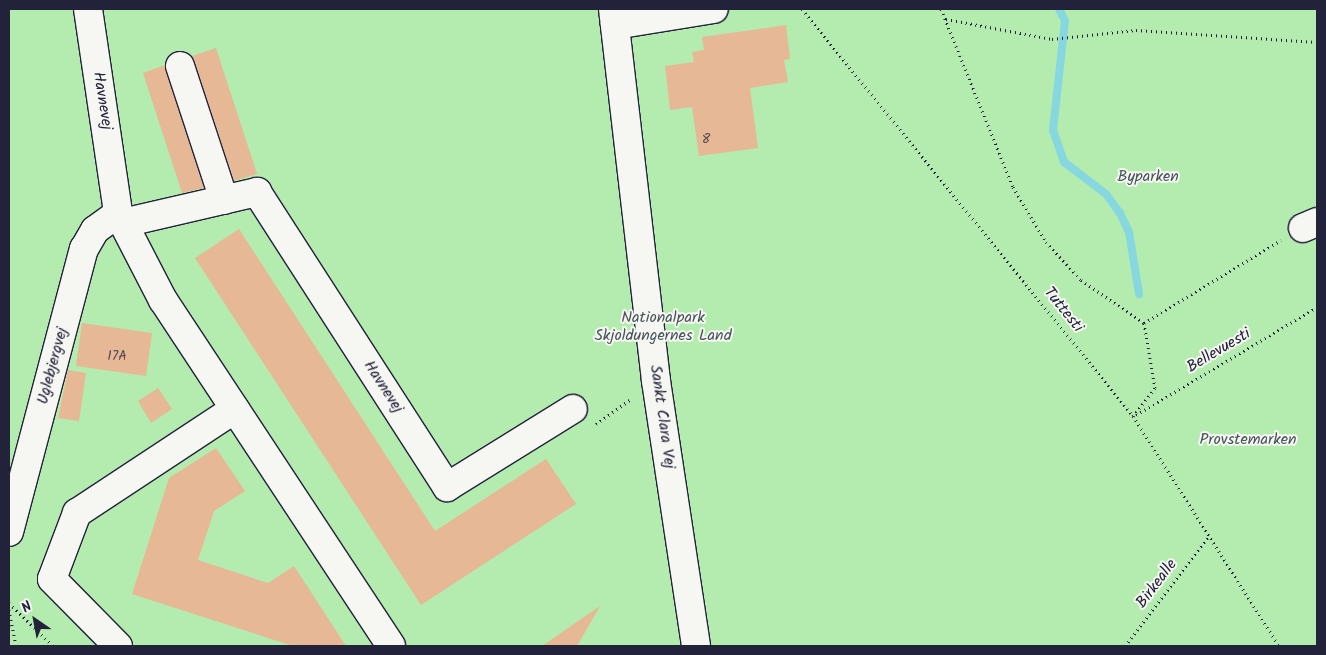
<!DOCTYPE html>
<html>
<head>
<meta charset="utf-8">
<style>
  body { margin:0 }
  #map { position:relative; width:1326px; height:655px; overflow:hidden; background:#f3eae0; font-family:Kalam,sans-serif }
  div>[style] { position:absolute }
  .green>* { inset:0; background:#b4ebae }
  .stream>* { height:8px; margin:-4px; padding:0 4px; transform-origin:4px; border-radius:4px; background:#87d7e1 }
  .building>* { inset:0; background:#e6b896 }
  .path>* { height:3px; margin-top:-1.5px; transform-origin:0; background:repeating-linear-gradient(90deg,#22223b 0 1px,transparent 0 5px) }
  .roads { filter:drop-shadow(1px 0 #22223b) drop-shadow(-1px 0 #22223b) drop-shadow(0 1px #22223b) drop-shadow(0 -1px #22223b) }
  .minor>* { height:28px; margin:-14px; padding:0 14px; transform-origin:14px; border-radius:14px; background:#f6f6f2 }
  .major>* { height:28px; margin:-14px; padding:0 14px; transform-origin:14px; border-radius:14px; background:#f6f6f2 }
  span { translate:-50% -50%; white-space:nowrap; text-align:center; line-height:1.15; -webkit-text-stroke:4px #f6f6f2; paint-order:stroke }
  .number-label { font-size:14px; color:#534852 }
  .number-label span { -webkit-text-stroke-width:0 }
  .street-label { font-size:16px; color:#22223b }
  .park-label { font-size:16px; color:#465458 }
  .frame { position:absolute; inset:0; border:10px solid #22223b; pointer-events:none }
  .north { position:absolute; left:10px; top:595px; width:50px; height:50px; -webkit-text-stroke:4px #f6f6f2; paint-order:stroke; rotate:327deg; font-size:14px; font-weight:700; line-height:20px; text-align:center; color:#22223b }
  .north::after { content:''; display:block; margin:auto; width:18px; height:22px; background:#22223b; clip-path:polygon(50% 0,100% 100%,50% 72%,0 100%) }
</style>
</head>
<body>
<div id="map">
  <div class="green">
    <i style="clip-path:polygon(9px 9px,1317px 9px,1317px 646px,9px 646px)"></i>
  </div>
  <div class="stream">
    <i style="left:1059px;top:9px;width:13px;rotate:63deg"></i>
    <i style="left:1065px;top:21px;width:110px;rotate:96.3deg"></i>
    <i style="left:1053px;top:130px;width:34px;rotate:71deg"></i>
    <i style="left:1064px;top:162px;width:53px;rotate:37.3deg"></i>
    <i style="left:1106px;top:194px;width:24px;rotate:54deg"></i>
    <i style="left:1120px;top:213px;width:21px;rotate:65deg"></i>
    <i style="left:1129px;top:232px;width:63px;rotate:80.8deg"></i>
  </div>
  <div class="building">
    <i style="clip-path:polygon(786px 25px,790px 59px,784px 60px,788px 82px,750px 88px,758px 148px,699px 156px,692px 107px,670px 110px,665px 66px,694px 62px,692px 52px,704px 50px,702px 37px)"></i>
    <i style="clip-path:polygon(216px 48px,257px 174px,234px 181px,192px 56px)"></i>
    <i style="clip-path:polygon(165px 65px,204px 188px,182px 193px,143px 73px)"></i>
    <i style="clip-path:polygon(239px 229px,435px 531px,546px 459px,576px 504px,421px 605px,195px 258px)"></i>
    <i style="clip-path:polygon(82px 323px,152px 333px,146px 376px,76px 366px)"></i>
    <i style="clip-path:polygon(68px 370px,86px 373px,79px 421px,58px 418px)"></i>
    <i style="clip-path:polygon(158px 388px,172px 409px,151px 423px,138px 401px)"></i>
    <i style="clip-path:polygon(216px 448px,245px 491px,214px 511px,198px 560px,268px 583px,294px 566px,346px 646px,293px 646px,132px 594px,169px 478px)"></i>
    <i style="clip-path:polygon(600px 606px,577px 646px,542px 646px)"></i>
  </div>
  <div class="path">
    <i style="left:802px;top:9px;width:525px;rotate:50.88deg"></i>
    <i style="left:1133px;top:416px;width:272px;rotate:57.6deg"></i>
    <i style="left:941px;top:9px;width:192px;rotate:68deg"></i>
    <i style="left:1013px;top:187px;width:64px;rotate:59deg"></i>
    <i style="left:1046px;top:242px;width:52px;rotate:47.4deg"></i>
    <i style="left:1081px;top:280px;width:76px;rotate:34.3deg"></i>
    <i style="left:1144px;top:323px;width:66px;rotate:80.4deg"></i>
    <i style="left:1155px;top:388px;width:36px;rotate:128deg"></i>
    <i style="left:946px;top:19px;width:108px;rotate:10.7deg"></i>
    <i style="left:1052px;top:39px;width:84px;rotate:-6.1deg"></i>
    <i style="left:1136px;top:30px;width:181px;rotate:3.8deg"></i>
    <i style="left:1144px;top:323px;width:160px;rotate:-31.2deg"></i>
    <i style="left:1136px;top:415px;width:211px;rotate:-30.8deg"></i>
    <i style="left:596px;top:424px;width:43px;rotate:-35.5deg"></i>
    <i style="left:9px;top:603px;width:62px;rotate:44.3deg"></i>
    <i style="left:9px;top:610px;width:37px;rotate:79deg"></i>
    <i style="left:1125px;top:646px;width:137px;rotate:-52.7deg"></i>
  </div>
  <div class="roads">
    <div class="minor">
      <i style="left:88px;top:9px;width:206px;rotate:81.6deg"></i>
      <i style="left:118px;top:213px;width:98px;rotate:62.7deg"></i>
      <i style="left:163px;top:300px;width:414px;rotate:56.6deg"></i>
      <i style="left:615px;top:25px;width:100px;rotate:-9.2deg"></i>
      <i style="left:180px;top:66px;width:141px;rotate:71.8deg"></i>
      <i style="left:123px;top:223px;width:138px;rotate:-13deg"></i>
      <i style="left:257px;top:192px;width:351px;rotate:57.2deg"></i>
      <i style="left:447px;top:487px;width:148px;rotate:-31.8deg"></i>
      <i style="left:1303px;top:228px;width:15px;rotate:-23deg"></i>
      <i style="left:9px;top:532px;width:293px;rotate:-75.2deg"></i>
      <i style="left:84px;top:249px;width:22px;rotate:-60deg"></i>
      <i style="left:95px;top:230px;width:29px;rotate:-36deg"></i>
      <i style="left:118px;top:646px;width:94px;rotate:-134.6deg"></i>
      <i style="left:52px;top:579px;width:71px;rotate:-69.3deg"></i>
      <i style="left:77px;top:513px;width:189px;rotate:-33.4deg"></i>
    </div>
    <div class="major">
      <i style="left:613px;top:9px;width:374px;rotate:83.4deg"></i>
      <i style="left:656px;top:381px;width:268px;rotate:81.4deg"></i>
    </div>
  </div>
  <div class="number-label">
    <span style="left:706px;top:139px">8</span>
    <span style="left:117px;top:356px">17A</span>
  </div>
  <div class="street-label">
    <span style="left:102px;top:101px;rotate:81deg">Havnevej</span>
    <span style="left:1063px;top:310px;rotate:51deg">Tuttesti</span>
    <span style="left:1219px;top:351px;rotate:-31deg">Bellevuesti</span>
    <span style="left:53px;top:366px;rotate:-75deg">Uglebjergvej</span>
    <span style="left:383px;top:387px;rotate:57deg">Havnevej</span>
    <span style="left:662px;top:417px;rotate:82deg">Sankt Clara Vej</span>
    <span style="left:1157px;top:584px;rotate:-53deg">Birkealle</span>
  </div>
  <div class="park-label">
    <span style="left:1148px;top:177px">Byparken</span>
    <span style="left:663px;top:327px">Nationalpark<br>Skjoldungernes Land</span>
    <span style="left:1248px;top:440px">Provstemarken</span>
  </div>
  <div class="frame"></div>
  <div class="north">N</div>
</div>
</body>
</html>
